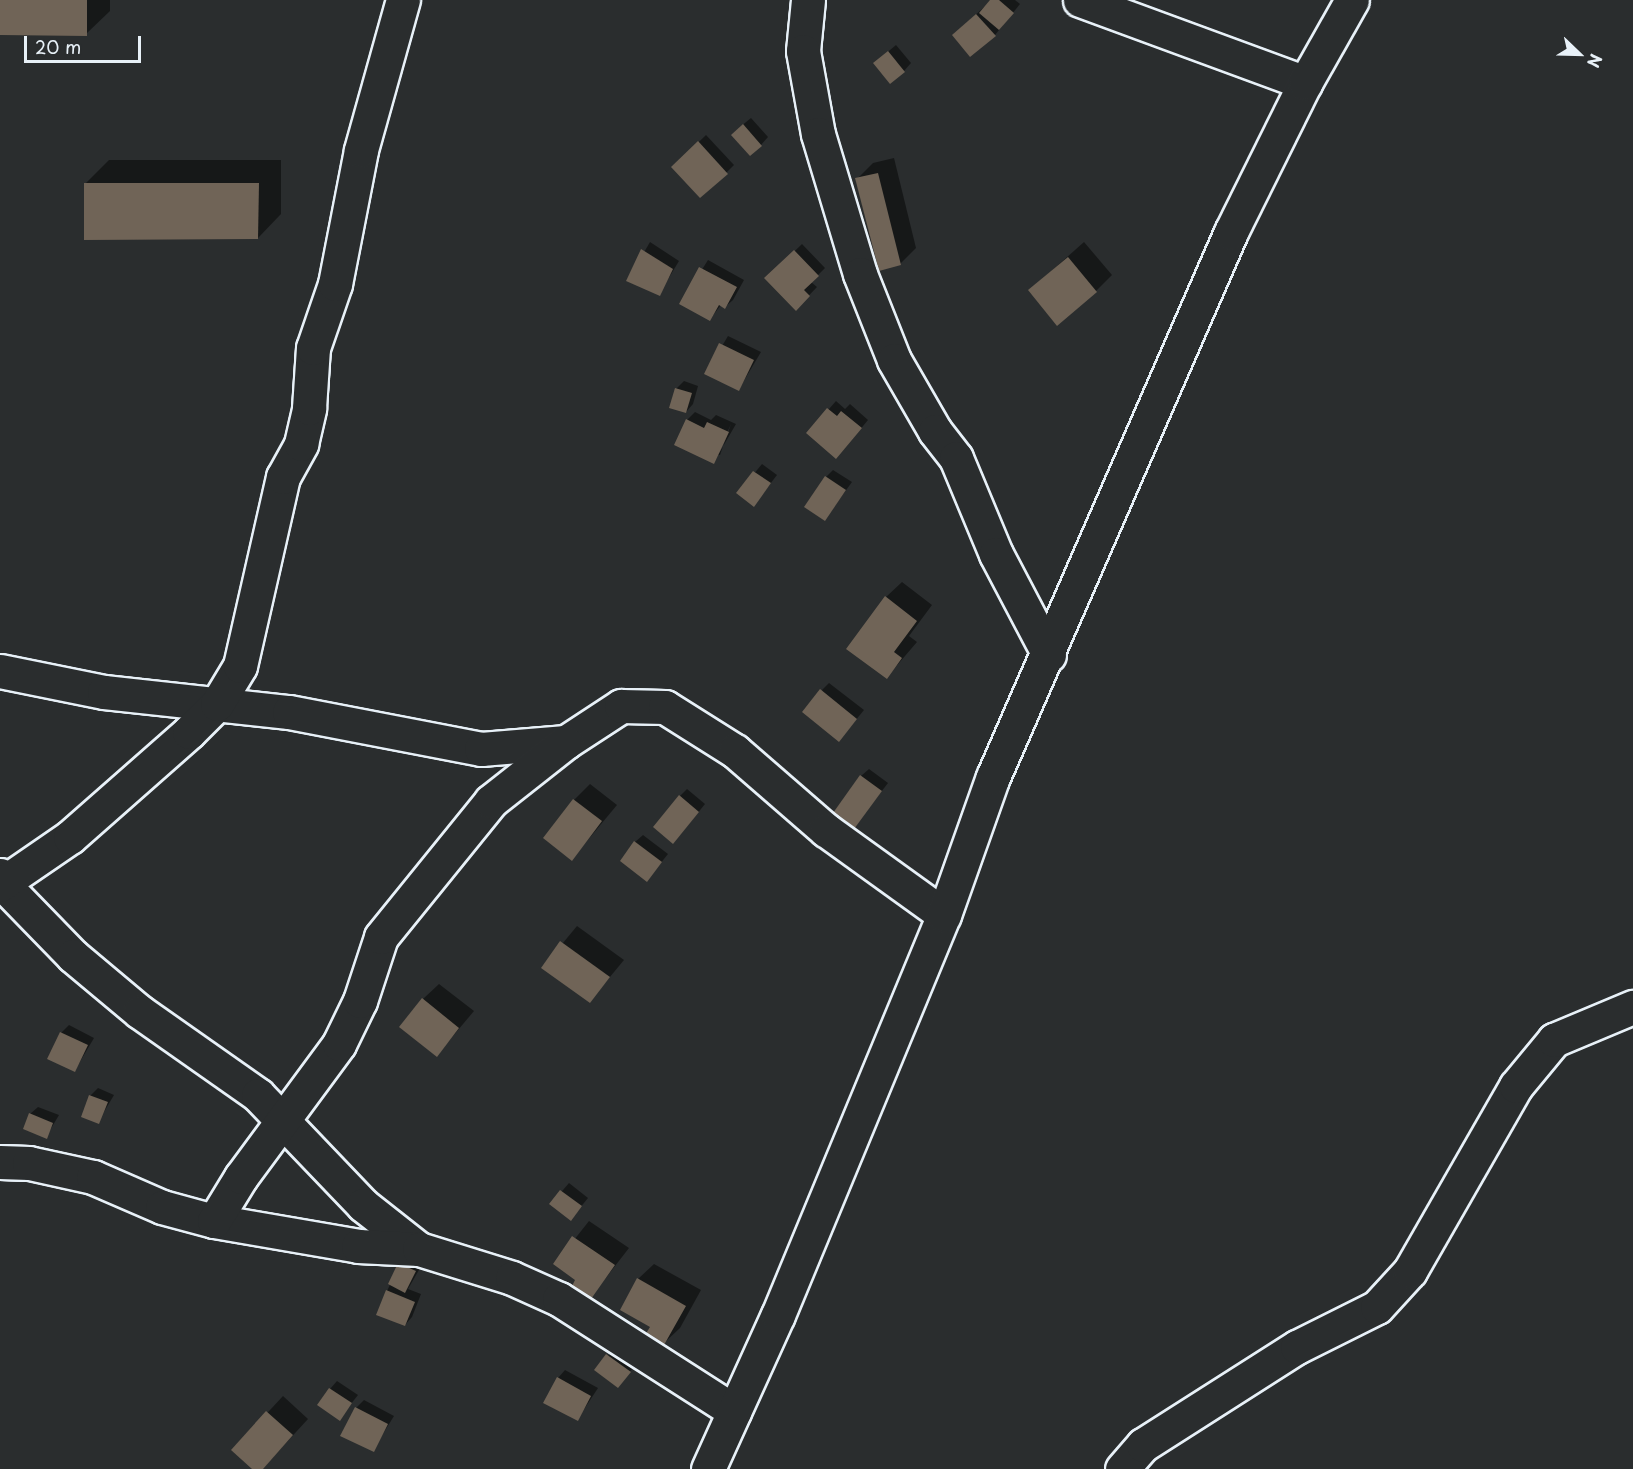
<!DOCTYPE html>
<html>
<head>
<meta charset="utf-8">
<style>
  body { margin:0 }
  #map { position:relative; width:1633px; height:1469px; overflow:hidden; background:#2a2d2e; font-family:"Playpen Sans",sans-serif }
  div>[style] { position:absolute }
  .shadow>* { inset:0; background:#0007 }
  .building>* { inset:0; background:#706457 }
  .roads { filter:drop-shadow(2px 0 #e8f1f8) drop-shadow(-2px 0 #e8f1f8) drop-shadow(0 2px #e8f1f8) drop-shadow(0 -2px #e8f1f8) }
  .minor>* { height:33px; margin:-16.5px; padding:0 16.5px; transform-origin:16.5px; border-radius:16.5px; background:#2a2d2e }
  span { translate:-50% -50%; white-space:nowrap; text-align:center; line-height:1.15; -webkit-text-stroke:5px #2a2d2e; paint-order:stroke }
  .north { position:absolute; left:1549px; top:24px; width:60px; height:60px; -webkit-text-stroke:4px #2a2d2e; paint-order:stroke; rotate:113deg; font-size:16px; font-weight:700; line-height:24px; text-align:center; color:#e8f1f8 }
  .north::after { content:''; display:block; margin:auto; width:21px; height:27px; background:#e8f1f8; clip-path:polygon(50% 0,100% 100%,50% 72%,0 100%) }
  .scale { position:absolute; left:24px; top:36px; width:117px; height:27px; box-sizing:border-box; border:3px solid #e8f1f8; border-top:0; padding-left:8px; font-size:18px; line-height:21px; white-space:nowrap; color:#e8f1f8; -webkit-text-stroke:4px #2a2d2e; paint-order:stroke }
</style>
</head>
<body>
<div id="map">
  <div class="shadow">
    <i style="clip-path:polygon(0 0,110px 0,110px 11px,86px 34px,0 34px)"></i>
    <i style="clip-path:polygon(992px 0,1015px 0,1020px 4px,995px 35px,961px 28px)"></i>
    <i style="clip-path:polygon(896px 45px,911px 63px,904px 71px,883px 56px)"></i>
    <i style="clip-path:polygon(751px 118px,768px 137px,761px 145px,740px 127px)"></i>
    <i style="clip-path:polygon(706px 135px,734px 165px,726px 173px,673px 167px)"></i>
    <i style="clip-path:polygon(894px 158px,916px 248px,900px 264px,857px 179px,873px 163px)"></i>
    <i style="clip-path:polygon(109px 160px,281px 160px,281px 214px,258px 238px,85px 184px)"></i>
    <i style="clip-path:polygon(650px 242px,679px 261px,659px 294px,628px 280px)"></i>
    <i style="clip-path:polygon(1084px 242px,1112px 275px,1096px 291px,1030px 290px)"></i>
    <i style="clip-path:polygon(802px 244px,825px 268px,811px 282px,817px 287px,796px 309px,767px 278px)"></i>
    <i style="clip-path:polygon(708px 260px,744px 280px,733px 300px,725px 307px,721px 305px,710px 319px,681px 303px)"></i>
    <i style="clip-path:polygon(728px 336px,761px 352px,739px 389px,706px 373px)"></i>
    <i style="clip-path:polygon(684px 381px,698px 386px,693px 404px,686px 412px,676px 389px)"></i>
    <i style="clip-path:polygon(836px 401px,845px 409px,850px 404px,868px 420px,844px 449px,808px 433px)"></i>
    <i style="clip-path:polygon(evenodd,695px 412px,711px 420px,716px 415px,736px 424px,714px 462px,687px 420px,695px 412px,731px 424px,720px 455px,717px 455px,731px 424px)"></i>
    <i style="clip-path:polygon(762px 464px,777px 475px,754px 505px,738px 493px)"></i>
    <i style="clip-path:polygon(833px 470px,852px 482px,825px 519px,826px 477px)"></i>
    <i style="clip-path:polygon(902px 582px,932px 605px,909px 636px,917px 642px,887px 677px,886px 597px)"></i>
    <i style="clip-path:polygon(829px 683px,864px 710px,846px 732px,822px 690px)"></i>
    <i style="clip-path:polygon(869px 769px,888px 783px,854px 827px,861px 776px)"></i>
    <i style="clip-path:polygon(590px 784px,617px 805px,572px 859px,574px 800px)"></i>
    <i style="clip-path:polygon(687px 789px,705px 804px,680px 835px,680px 796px)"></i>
    <i style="clip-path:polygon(643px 835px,668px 854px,647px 880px,635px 842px)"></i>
    <i style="clip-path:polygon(577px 926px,624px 960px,590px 1001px,543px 967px)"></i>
    <i style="clip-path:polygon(439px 984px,474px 1011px,437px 1055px,423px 999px)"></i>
    <i style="clip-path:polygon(69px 1025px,94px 1038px,75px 1070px,61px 1033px)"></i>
    <i style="clip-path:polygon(98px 1088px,114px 1095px,98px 1122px,90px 1096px)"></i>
    <i style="clip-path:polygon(38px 1107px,59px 1115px,46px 1137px,30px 1114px)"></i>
    <i style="clip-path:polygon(569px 1183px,588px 1198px,571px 1219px,551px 1204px)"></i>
    <i style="clip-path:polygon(589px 1221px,629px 1248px,591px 1297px,577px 1280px,555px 1264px)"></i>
    <i style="clip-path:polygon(423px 1263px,408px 1289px,421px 1294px,412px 1317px,405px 1325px,387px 1291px,400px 1264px)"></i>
    <i style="clip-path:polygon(654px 1264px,701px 1290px,680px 1328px,664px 1343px,652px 1326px,638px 1279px)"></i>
    <i style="clip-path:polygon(615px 1347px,637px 1363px,618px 1386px,597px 1370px)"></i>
    <i style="clip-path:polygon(565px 1370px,598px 1388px,577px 1420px,558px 1378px)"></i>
    <i style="clip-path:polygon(337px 1381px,358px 1395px,339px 1419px,330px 1389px)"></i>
    <i style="clip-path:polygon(283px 1396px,308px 1419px,262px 1469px,254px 1469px,233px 1450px)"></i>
    <i style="clip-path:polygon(364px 1400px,394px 1416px,373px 1450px,356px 1408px)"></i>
  </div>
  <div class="building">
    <i style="clip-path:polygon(0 0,87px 0,87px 36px,0 35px)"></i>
    <i style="clip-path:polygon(990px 0,999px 0,1014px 13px,999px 30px,979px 13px)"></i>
    <i style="clip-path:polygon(976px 14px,996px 36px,970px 57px,952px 35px)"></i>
    <i style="clip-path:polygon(888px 51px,905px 72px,890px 84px,873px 63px)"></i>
    <i style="clip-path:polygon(743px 124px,762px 146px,750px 156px,731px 135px)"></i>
    <i style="clip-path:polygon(698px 141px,728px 174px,700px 198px,671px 167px)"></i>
    <i style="clip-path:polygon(878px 173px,901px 265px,879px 271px,855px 178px)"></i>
    <i style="clip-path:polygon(84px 183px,259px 183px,258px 239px,84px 240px)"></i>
    <i style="clip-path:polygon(641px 249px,673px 269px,660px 296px,626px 281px)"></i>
    <i style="clip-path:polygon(794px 250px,819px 276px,804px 290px,810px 296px,796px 311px,764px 278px)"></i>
    <i style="clip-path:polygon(1068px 257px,1097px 292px,1057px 326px,1028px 290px)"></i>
    <i style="clip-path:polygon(699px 267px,737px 287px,725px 309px,719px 305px,710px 321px,679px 304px)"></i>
    <i style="clip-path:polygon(719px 343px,754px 360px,739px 391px,704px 374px)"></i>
    <i style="clip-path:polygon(675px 388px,692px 393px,686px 413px,669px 408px)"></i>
    <i style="clip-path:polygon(827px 408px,837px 416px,841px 411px,862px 428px,836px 459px,806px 433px)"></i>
    <i style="clip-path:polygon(686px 419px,704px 428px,707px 422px,729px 432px,714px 464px,674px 445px)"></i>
    <i style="clip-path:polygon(753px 471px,771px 483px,754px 507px,736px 493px)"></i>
    <i style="clip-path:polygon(825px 476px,846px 490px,825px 521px,804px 507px)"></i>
    <i style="clip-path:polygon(885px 596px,917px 621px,894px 652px,902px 658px,887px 679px,846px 649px)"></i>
    <i style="clip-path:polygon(820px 689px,857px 719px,839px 742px,802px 712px)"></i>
    <i style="clip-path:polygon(860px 775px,882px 791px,854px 829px,833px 813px)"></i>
    <i style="clip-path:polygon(679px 795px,699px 812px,673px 844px,653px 827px)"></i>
    <i style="clip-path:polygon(573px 799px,602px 821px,572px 861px,543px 838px)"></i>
    <i style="clip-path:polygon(634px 841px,662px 862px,647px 882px,620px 861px)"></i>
    <i style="clip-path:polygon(560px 941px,610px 977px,590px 1003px,541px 968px)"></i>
    <i style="clip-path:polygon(422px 998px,459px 1028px,437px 1057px,399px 1027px)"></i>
    <i style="clip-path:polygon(60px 1032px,88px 1045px,75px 1072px,47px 1059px)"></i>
    <i style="clip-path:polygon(89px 1095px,108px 1102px,99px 1124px,81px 1117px)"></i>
    <i style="clip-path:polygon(29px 1113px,53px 1123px,47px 1139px,23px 1129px)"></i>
    <i style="clip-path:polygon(560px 1190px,582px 1206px,571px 1221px,549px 1204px)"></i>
    <i style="clip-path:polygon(572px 1236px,615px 1265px,591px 1299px,572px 1286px,575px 1280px,553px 1264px)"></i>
    <i style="clip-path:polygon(398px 1263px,416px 1271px,405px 1293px,388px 1284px)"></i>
    <i style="clip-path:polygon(637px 1278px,686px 1306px,664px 1345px,645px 1335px,650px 1327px,620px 1310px)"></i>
    <i style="clip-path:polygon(386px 1290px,415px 1302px,405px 1326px,376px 1315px)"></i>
    <i style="clip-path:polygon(606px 1354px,631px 1372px,618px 1388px,594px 1370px)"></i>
    <i style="clip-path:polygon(557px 1377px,591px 1396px,578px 1421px,543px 1403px)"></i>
    <i style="clip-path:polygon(329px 1388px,352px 1403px,340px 1421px,317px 1405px)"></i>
    <i style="clip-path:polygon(355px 1407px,388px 1424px,374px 1452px,340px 1436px)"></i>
    <i style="clip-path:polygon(266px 1411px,293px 1435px,263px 1469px,252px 1469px,231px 1450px)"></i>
  </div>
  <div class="roads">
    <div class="minor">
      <i style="left:808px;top:0;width:51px;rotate:95.6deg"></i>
      <i style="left:803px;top:51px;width:84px;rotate:79.8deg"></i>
      <i style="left:818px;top:134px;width:146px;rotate:73.3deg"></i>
      <i style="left:860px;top:274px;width:92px;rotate:68.4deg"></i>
      <i style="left:894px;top:360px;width:82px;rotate:60deg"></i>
      <i style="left:935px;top:431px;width:34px;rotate:52deg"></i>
      <i style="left:956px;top:458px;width:104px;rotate:67.4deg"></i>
      <i style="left:996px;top:554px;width:114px;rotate:62.3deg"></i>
      <i style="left:1080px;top:0;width:240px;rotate:20.2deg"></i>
      <i style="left:0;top:671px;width:106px;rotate:11.4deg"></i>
      <i style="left:104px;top:692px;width:186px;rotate:6.2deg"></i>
      <i style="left:289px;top:712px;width:196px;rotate:10.9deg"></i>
      <i style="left:481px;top:749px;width:85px;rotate:-4.7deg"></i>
      <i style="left:566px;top:742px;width:66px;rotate:-33.2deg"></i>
      <i style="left:621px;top:706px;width:44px;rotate:1.3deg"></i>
      <i style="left:665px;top:707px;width:83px;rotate:32.2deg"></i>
      <i style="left:735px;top:751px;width:121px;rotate:41deg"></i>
      <i style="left:826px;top:830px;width:145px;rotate:35.8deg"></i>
      <i style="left:0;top:875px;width:11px;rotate:68deg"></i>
      <i style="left:4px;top:885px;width:99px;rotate:45.8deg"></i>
      <i style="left:73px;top:956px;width:87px;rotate:39.9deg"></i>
      <i style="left:140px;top:1012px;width:144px;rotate:35.1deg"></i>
      <i style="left:258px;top:1095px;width:152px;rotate:46.3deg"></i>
      <i style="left:363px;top:1205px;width:71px;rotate:38.2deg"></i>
      <i style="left:0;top:885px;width:85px;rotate:-34.4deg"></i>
      <i style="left:70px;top:837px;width:159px;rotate:-41.4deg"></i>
      <i style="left:189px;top:732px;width:40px;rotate:-45deg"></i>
      <i style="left:217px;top:704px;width:44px;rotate:-58.8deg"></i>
      <i style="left:240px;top:666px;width:194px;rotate:-77.2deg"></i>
      <i style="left:283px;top:477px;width:38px;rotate:-61deg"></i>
      <i style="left:301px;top:444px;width:37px;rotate:-77deg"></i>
      <i style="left:309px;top:408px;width:60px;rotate:-86.2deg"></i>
      <i style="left:313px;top:348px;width:68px;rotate:-71deg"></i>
      <i style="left:335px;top:284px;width:136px;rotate:-79deg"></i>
      <i style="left:361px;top:150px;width:156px;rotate:-74.4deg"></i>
      <i style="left:0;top:1162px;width:29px;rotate:2deg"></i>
      <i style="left:29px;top:1163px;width:66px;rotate:12.3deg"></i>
      <i style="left:93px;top:1177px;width:75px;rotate:23.5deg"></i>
      <i style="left:162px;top:1207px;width:54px;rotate:15.1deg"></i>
      <i style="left:214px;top:1221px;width:146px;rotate:9.8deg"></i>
      <i style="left:358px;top:1246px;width:61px;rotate:2.8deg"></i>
      <i style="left:419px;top:1249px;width:97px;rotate:17.3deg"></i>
      <i style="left:512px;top:1278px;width:51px;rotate:24.1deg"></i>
      <i style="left:559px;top:1299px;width:208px;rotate:32.6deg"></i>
      <i style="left:214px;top:1221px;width:52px;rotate:-58.5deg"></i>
      <i style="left:241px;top:1177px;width:165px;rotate:-53.6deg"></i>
      <i style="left:339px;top:1044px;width:48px;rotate:-64deg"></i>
      <i style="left:360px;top:1001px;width:67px;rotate:-71.8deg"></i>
      <i style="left:381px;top:937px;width:175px;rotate:-51deg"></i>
      <i style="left:491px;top:801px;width:95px;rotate:-38.2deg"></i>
      <i style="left:708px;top:1469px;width:169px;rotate:-65.6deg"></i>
      <i style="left:778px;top:1315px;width:433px;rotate:-67.5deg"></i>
      <i style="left:944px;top:915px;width:146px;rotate:-70.5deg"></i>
      <i style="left:993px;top:777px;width:595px;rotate:-66.41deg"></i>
      <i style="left:1231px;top:232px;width:166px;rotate:-63.6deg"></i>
      <i style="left:1305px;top:83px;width:95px;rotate:-60.5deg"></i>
      <i style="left:1122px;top:1469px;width:32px;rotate:-49deg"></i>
      <i style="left:1143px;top:1445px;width:183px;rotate:-32.5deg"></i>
      <i style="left:1297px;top:1347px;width:89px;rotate:-26.6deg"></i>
      <i style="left:1377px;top:1307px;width:49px;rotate:-47.5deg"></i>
      <i style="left:1410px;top:1271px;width:213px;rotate:-60.2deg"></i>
      <i style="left:1516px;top:1086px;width:60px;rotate:-50.4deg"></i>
      <i style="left:1554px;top:1040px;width:86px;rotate:-22.7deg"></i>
    </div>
  </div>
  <div class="north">N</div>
  <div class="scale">20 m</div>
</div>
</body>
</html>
